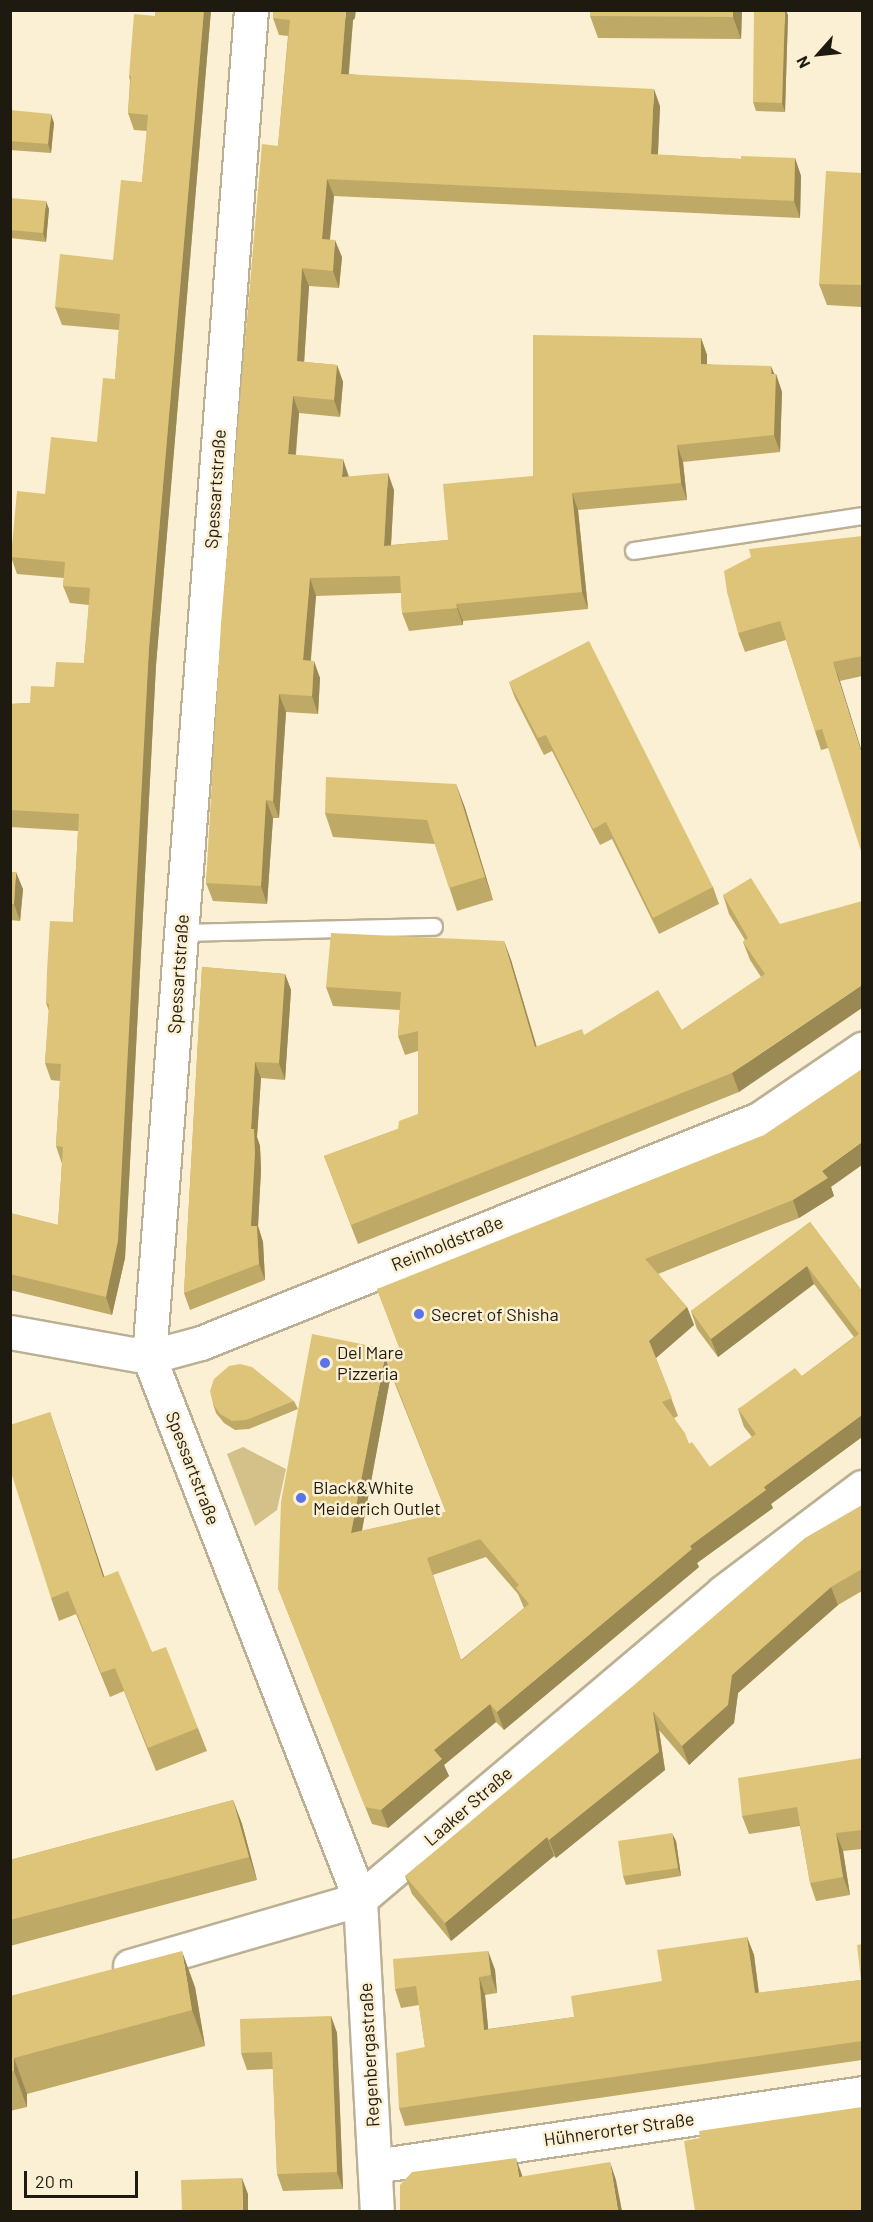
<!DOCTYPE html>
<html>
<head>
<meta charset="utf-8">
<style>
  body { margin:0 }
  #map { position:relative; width:873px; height:2222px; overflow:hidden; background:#fbf0d3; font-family:Barlow,sans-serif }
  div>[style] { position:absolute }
  .green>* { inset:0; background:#d4c089 }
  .roads { filter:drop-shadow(2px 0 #bbb094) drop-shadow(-2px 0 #bbb094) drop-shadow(0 2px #bbb094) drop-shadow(0 -2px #bbb094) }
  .service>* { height:16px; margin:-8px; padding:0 8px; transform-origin:8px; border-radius:8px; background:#fff }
  .minor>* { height:33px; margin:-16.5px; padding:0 16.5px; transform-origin:16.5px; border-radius:16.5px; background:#fff }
  .wall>* { inset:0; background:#bfa967 }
  .shaded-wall>* { inset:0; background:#9b8954 }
  .building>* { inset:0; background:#dec478 }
  .dots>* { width:16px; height:16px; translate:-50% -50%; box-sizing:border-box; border:3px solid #fbf0d3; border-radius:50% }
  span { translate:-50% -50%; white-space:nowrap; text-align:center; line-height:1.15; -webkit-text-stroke:5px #fbf0d3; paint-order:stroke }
  .street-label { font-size:18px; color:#1e1a0f }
  .poi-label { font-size:18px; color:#1e1a0f }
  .left { translate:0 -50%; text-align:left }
  .frame { position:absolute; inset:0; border:12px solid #1e1a0f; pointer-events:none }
  .north { position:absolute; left:789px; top:24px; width:60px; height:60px; -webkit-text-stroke:4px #fbf0d3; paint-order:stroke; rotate:243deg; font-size:16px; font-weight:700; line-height:24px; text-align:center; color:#1e1a0f }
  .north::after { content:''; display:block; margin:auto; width:21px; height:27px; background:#1e1a0f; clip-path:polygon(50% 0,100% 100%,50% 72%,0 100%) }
  .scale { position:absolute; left:24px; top:2171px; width:114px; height:27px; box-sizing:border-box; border:3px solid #1e1a0f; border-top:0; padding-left:8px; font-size:18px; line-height:21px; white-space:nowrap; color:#1e1a0f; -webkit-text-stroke:4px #fbf0d3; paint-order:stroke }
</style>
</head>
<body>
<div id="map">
  <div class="green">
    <i style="clip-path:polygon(243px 1447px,286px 1469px,277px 1510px,255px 1526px,227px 1454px)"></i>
  </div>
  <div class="roads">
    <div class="service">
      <i style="left:634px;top:551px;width:231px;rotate:-8.7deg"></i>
      <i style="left:181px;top:933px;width:253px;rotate:-1.4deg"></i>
    </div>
    <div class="minor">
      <i style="left:251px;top:10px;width:1351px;rotate:94.33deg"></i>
      <i style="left:149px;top:1357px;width:582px;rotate:68.73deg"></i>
      <i style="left:360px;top:1899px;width:313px;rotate:86.9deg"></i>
      <i style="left:10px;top:1332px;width:141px;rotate:10.2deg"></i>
      <i style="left:149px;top:1357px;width:54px;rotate:-15.1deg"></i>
      <i style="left:201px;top:1343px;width:601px;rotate:-21.87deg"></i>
      <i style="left:759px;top:1119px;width:125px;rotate:-34.2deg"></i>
      <i style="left:130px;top:1966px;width:240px;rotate:-16.2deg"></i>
      <i style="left:360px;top:1899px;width:475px;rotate:-40.2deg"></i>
      <i style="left:723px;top:1592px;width:174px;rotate:-37.1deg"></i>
      <i style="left:375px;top:2166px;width:492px;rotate:-8.5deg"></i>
    </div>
  </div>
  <div class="wall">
    <i style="clip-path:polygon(155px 10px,211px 10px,156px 665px,125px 1258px,112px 1315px,10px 1290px,10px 1213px,58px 1225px,62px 1164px,56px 1146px,60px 1081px,51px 1080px,45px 1063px,49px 1011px,46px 1003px,73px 922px,78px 831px,10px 827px,10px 704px,30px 703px,54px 687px,84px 663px,89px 605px,70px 603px,63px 586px,64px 578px,17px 574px,11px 557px,45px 494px,97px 442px,115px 379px,119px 330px,62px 325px,55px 307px,113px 260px,142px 182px,147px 131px,134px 130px,128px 113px,130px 81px,129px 76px,155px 16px)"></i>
    <i style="clip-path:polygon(742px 10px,741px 39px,598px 38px,590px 16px)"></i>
    <i style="clip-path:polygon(788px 15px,785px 112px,756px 111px,753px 102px)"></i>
    <i style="clip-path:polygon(273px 18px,355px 18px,353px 20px,349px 74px,660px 106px,658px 155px,741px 159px,795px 158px,801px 176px,800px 218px,334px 196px,330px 240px,342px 257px,339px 288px,309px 286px,304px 362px,337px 365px,343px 382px,340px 417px,299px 413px,296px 455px,349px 477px,394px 490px,391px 545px,448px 540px,533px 476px,701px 338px,707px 355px,707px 364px,776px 374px,782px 392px,780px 452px,683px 462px,687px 500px,578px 510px,588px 609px,463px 621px,463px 625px,409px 631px,402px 613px,401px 593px,316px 596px,311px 660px,320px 678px,318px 714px,286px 712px,279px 818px,273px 818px,267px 904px,213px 901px,206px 883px,278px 146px,288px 36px,279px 35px)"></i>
    <i style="clip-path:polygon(10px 110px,54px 123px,51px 153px,10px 150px)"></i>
    <i style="clip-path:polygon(862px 173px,862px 307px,827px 305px,819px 284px)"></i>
    <i style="clip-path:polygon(10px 198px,49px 209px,46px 242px,10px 238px)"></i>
    <i style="clip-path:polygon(862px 536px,862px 676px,840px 681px,828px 748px,821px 750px,815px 731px,786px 640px,745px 652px,738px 633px)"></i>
    <i style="clip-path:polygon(509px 682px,713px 887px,719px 904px,659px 934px,612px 839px,600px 845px,552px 751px,544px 755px,515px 698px)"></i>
    <i style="clip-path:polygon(456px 784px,465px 808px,493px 900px,457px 911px,435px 844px,333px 837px,325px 813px)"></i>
    <i style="clip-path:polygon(10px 872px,23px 889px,20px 921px,10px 920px)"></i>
    <i style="clip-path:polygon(723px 895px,780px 924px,739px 1092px,358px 1244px,324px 1156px,398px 1129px,418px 1114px,418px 1051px,405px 1055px,398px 1036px,400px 1010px,333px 1006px,326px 987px,504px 941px,511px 960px,537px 1047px,584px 1035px,682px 1030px,761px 977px,750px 960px,743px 942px,745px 940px,729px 914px)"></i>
    <i style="clip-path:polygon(202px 967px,285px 974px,291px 990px,285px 1080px,261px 1078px,257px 1137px,260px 1146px,261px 1170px,258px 1226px,263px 1242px,265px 1280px,190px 1310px,184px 1293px)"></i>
    <i style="clip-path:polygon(evenodd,831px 1187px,834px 1196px,799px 1218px,658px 1274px,687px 1307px,694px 1325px,656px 1358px,678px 1416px,674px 1418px,689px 1444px,710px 1467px,752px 1437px,744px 1427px,738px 1409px,802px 1376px,854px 1337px,814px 1284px,718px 1357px,697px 1329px,691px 1311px,810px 1222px,862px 1291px,862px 1437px,771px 1504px,773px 1508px,697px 1563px,699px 1567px,504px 1730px,496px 1722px,444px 1765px,449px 1776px,388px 1828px,372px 1824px,278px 1588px,401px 1352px,377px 1289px,831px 1187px,391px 1374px,446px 1512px,362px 1531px,391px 1374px,831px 1187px,486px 1557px,518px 1594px,524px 1608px,461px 1660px,433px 1575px,486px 1557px)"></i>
    <i style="clip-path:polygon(294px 1401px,298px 1409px,249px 1429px,235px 1430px,224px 1423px,216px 1413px,213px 1404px)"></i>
    <i style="clip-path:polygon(50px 1412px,104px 1577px,152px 1652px,198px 1728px,207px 1751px,156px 1771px,124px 1691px,110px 1697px,76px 1614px,59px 1621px,51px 1598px)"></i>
    <i style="clip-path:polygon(862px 1505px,862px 1591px,838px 1605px,738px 1693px,734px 1723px,689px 1765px,659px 1730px,665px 1770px,556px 1858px,554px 1856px,451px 1941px,412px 1894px,405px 1876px)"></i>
    <i style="clip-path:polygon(862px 1758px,862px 1849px,843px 1851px,850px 1895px,816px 1901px,810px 1883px,800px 1826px,749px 1834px,742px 1816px)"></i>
    <i style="clip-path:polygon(233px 1800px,242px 1824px,257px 1880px,10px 1946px,10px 1860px)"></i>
    <i style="clip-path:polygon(676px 1841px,681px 1876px,626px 1885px,623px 1876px)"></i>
    <i style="clip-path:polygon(747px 1937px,754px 1955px,759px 1993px,861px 1980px,862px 1944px,862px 2060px,405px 2126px,399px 2108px,425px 2047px,419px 2005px,401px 2008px,395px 1989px,488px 1951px,495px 1970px,497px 1993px,485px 1995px,488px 2029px,574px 2017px,662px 1981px)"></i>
    <i style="clip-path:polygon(195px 1987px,205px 2046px,27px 2094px,27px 2107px,10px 2111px,10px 1996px)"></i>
    <i style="clip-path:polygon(331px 2016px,337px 2033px,343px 2189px,283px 2191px,277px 2174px,273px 2069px,247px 2070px,241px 2053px)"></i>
  </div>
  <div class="shaded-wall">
    <i style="clip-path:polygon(204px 10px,211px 10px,156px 665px,125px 1258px,112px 1315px,106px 1297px,149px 648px)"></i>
    <i style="clip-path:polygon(346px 10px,356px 10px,355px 18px,353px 20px,347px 91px,341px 74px)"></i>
    <i style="clip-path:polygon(733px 10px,742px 10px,741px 39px,733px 17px)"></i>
    <i style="clip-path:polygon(785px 10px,786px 10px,788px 15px,785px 112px,782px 103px)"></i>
    <i style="clip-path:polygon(654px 89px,660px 106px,657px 172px,651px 154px)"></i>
    <i style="clip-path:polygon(51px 114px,54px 123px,51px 153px,48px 144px)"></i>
    <i style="clip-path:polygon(795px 158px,801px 176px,800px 218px,794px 201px)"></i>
    <i style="clip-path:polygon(327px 179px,334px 196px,328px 256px,322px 239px)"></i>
    <i style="clip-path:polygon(46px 201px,49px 209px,46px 242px,43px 233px)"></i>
    <i style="clip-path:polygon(335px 240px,342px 257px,339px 288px,333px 271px)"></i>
    <i style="clip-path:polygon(302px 268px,309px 286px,303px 379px,297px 361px)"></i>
    <i style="clip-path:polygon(701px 338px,707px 355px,707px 382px,701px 364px)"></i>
    <i style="clip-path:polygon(337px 365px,343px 382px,340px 417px,334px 400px)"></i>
    <i style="clip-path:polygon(771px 366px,776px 378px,776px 374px,782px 392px,780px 452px,774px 435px)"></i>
    <i style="clip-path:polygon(293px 396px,299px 413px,294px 472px,288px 454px)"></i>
    <i style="clip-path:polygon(677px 445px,683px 462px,687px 500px,681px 483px)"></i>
    <i style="clip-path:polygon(343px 459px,349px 477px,342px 477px)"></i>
    <i style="clip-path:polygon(388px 473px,394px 490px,390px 563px,384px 546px)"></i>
    <i style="clip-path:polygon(572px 493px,578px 510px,588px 609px,582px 592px)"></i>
    <i style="clip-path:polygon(310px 578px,316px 596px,309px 677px,303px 660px)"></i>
    <i style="clip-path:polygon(456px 604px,463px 621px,463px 625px,457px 608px)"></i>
    <i style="clip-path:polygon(314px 661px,320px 678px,318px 714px,312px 696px)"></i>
    <i style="clip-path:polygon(833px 662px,840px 681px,862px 752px,862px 755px)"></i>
    <i style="clip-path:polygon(279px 694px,286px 712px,279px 818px,273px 801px)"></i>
    <i style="clip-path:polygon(456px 784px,465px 808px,493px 900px,485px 877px)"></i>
    <i style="clip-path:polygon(266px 800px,273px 818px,267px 904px,261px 886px)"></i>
    <i style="clip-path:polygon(16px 872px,23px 889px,20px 921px,14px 904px)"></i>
    <i style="clip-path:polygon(504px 941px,511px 960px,542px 1066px,535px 1047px)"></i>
    <i style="clip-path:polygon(285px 974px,291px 990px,285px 1080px,279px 1063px)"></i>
    <i style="clip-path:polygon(862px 985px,862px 1008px,739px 1092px,732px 1073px)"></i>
    <i style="clip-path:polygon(255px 1062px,261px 1078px,257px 1137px,260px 1146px,261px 1170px,258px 1226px,263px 1242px,265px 1280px,259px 1264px,251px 1226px,251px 1129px)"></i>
    <i style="clip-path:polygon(862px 1142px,862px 1165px,831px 1187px,834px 1196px,799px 1218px,793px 1200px,822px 1171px)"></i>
    <i style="clip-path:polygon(807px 1266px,814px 1284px,718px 1357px,711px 1339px)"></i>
    <i style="clip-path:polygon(687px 1307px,694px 1325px,656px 1358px,649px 1341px)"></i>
    <i style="clip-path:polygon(385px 1356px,391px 1374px,358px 1551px,351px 1533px)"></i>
    <i style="clip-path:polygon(50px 1412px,58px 1436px,112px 1600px,103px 1577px)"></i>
    <i style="clip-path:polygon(862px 1415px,862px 1437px,771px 1504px,773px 1508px,697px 1563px,699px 1567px,504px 1730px,497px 1712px,690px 1546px,764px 1487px)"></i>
    <i style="clip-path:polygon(831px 1587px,838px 1605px,738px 1693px,734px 1723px,689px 1765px,682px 1746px,732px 1675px)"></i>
    <i style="clip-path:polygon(490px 1704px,496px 1722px,444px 1765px,449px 1776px,388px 1828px,381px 1810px,434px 1750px)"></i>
    <i style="clip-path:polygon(653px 1711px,659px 1730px,665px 1770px,556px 1858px,549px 1840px)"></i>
    <i style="clip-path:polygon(233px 1800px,242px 1824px,257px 1880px,249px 1857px)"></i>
    <i style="clip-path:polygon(672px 1833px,676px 1841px,681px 1876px,678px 1868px)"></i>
    <i style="clip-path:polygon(836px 1833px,843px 1851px,850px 1895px,843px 1877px)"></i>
    <i style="clip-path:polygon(547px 1837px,554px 1856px,451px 1941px,445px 1923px)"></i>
    <i style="clip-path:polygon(747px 1937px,754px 1955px,761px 2011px,755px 1993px)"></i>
    <i style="clip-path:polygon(182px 1951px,195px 1987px,205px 2046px,192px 2010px)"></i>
    <i style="clip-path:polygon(488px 1951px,495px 1970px,497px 1993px,491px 1975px)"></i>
    <i style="clip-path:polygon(479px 1977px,485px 1995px,490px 2048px,484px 2030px)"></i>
    <i style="clip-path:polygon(331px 2016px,337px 2033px,343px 2189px,337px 2172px)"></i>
    <i style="clip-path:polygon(14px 2058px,27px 2094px,27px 2107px,14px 2071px)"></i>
    <i style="clip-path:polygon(516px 2158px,522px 2175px,526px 2195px,519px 2177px)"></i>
    <i style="clip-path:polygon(610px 2162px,616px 2180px,622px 2211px,618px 2211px)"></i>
    <i style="clip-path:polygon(242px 2178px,248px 2194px,248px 2211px,243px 2211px)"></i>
  </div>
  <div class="building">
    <i style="clip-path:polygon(155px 10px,204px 10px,149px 648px,118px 1241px,106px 1297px,10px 1274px,10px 1213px,58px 1225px,63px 1147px,56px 1146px,61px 1064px,45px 1063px,49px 1004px,46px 1003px,47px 971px,50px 921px,73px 922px,79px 814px,10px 810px,10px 704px,30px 703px,31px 686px,54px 687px,56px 662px,84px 663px,90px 588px,63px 586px,65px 562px,11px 557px,17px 491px,45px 494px,51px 437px,97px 442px,103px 378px,115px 379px,120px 314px,55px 307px,60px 254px,113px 260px,121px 180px,142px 182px,148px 115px,128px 113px,131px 76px,129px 76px,134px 14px,155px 16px)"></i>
    <i style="clip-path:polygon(273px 10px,346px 10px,341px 74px,654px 89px,651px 154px,741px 159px,741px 156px,795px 158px,794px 201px,327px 179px,322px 239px,335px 240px,333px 271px,302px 268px,297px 361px,337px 365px,334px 400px,293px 396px,288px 454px,343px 459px,342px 477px,388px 473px,384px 546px,448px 540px,443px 484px,533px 476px,533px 335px,701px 338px,701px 364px,771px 366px,771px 374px,776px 374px,774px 435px,677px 445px,681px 483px,572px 493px,582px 592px,456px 604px,457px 608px,402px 613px,400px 576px,310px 578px,303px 660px,314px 661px,312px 696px,279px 694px,273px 801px,266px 800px,261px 886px,206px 883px,221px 623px,262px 144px,278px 146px,290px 20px,273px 18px)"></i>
    <i style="clip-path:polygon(590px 10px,733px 10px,733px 17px,590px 16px)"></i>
    <i style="clip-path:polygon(754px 10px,785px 10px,782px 103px,753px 102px)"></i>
    <i style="clip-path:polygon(10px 110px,51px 114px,48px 144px,10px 141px)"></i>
    <i style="clip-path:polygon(826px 171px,862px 173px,862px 285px,819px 284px)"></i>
    <i style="clip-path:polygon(10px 198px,46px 201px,43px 233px,10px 230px)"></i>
    <i style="clip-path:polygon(862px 536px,862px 656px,833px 662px,862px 755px,862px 854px,822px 729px,815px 731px,780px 621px,738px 633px,727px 592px,724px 571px,751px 557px,749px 549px)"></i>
    <i style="clip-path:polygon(589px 641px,713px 887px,653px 918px,606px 822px,593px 829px,546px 735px,538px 738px,509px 682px)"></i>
    <i style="clip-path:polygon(326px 777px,456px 784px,485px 877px,449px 888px,427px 820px,325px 813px)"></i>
    <i style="clip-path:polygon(10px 872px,16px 872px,14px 904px,10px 904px)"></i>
    <i style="clip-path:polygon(751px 878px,780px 924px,862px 901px,862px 985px,732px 1073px,351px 1225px,324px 1156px,398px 1129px,399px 1121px,418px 1114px,418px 1031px,398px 1036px,401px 992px,326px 987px,331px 933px,504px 941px,535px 1047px,582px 1029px,584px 1035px,658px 990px,682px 1030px,765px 974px,743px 942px,748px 938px,723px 895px)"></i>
    <i style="clip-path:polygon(202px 967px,285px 974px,279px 1063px,255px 1062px,251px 1129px,254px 1129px,255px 1153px,251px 1226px,257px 1226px,259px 1264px,184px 1293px)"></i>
    <i style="clip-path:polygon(evenodd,862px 1069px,862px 1142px,822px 1171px,828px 1178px,793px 1200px,645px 1259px,687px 1307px,649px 1341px,672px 1398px,662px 1402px,685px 1433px,689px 1444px,692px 1442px,710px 1467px,756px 1434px,738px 1409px,795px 1368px,802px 1376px,859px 1334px,807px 1266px,711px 1339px,691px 1311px,810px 1222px,862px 1291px,862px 1415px,764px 1487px,766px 1490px,690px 1546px,692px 1549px,497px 1712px,490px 1704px,434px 1750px,442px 1759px,381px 1810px,365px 1807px,278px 1588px,281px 1502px,312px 1334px,401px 1352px,377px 1289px,764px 1135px,862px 1069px,385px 1356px,446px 1512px,351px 1533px,385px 1356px,862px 1069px,480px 1539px,519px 1585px,516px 1588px,529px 1604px,461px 1661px,427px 1558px,480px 1539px)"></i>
    <i style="clip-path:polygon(240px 1364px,252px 1367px,294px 1401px,246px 1420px,232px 1421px,220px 1414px,213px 1404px,210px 1391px,214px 1379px,229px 1366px)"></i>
    <i style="clip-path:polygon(50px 1412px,103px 1577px,118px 1571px,152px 1652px,166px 1647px,198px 1728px,148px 1748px,115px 1668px,101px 1673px,68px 1591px,51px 1598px,10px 1469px,10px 1425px)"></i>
    <i style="clip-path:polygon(862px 1505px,862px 1569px,831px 1587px,732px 1675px,728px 1705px,682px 1746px,653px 1711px,659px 1752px,549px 1840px,547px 1837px,445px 1923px,405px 1876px,633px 1686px,805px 1538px)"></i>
    <i style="clip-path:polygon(862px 1758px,862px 1830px,836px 1833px,843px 1877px,810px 1883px,797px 1807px,742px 1816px,738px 1778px)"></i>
    <i style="clip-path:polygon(233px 1800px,249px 1857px,10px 1920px,10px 1860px)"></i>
    <i style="clip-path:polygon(672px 1833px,678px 1868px,623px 1876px,618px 1841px)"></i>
    <i style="clip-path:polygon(747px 1937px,755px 1993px,861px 1980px,857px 1945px,862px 1944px,862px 2041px,399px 2108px,396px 2053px,425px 2047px,416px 1986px,395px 1989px,393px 1959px,488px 1951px,491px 1975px,479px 1977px,484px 2030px,574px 2017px,571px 1996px,662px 1981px,657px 1950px)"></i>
    <i style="clip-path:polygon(182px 1951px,192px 2010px,14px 2058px,14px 2071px,10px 2072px,10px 1996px)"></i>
    <i style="clip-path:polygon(331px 2016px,337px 2172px,277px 2174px,272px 2052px,241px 2053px,240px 2019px)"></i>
    <i style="clip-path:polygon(862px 2107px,862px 2211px,695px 2211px,684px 2141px,700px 2138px,699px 2131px)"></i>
    <i style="clip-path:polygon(516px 2158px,519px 2177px,610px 2162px,618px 2211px,400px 2211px,400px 2185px,412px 2172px)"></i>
    <i style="clip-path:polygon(242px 2178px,243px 2211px,182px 2211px,181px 2180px)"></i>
  </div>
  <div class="dots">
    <i style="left:419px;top:1314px;background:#5973e9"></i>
    <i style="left:325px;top:1363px;background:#5973e9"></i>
    <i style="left:301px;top:1498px;background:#5973e9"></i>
  </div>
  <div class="street-label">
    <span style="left:215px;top:489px;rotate:-86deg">Spessartstraße</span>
    <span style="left:178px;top:974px;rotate:-86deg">Spessartstraße</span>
    <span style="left:447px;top:1243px;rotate:-22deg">Reinholdstraße</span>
    <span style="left:193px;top:1468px;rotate:69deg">Spessartstraße</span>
    <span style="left:468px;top:1806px;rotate:-41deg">Laaker Straße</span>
    <span style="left:369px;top:2055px;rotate:-93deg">Regenbergastraße</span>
    <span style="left:619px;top:2129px;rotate:-8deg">Hühnerorter Straße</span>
  </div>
  <div class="poi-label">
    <span class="left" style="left:431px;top:1314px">Secret of Shisha</span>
    <span class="left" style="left:337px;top:1363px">Del Mare<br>Pizzeria</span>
    <span class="left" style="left:313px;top:1498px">Black&amp;White<br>Meiderich Outlet</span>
  </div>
  <div class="frame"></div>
  <div class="north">N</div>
  <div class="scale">20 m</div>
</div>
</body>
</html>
